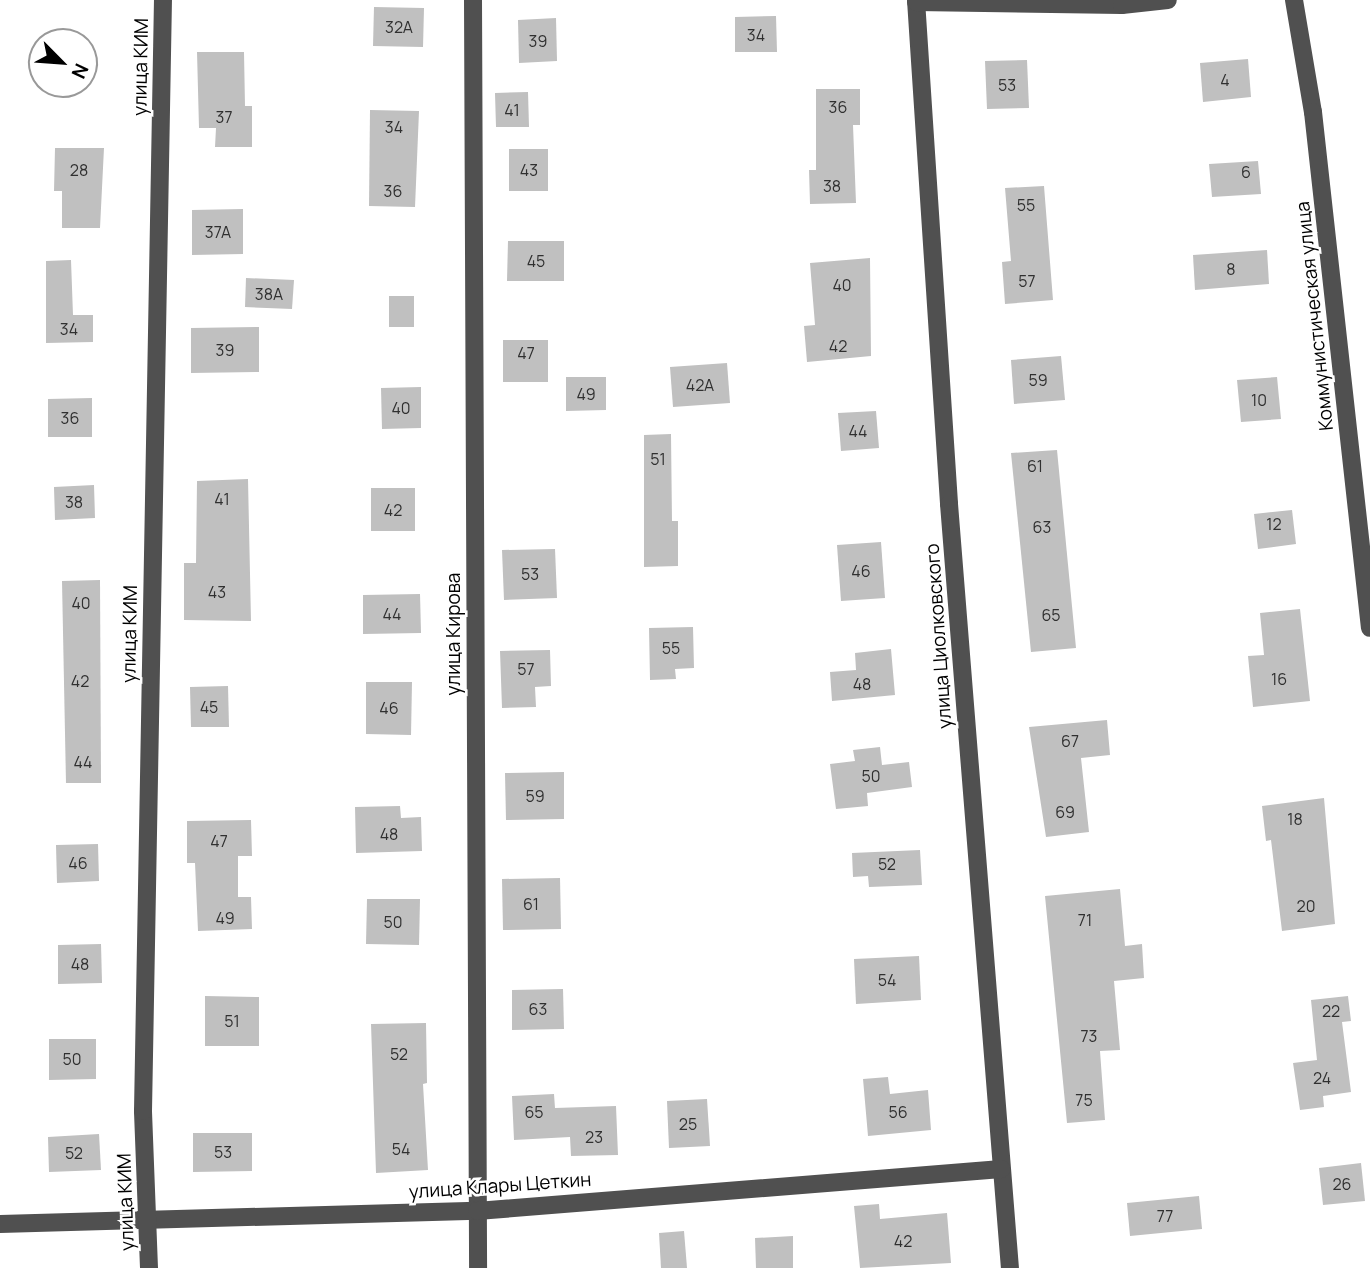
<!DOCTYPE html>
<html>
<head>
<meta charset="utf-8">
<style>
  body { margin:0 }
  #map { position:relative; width:1370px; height:1268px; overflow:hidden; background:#fff; font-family:Manrope,sans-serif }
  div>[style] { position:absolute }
  .building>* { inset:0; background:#c0c0c0 }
  .minor>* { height:18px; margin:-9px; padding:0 9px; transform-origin:9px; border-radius:9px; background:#505050 }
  span { translate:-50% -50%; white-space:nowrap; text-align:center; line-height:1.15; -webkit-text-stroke:5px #fff; paint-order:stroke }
  .number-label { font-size:16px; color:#303030 }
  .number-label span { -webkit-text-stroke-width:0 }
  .street-label { font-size:19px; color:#000 }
  .north { position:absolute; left:28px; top:28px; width:70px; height:70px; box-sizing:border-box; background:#fff; border:2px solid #999; border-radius:50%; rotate:115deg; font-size:19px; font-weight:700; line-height:28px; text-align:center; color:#000 }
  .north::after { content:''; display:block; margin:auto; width:24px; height:32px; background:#000; clip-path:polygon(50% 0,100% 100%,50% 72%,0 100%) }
</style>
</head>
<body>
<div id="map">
  <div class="building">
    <i style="clip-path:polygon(374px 7px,424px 8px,423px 47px,373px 46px)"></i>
    <i style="clip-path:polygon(776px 16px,777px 52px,735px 52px,735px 17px)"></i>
    <i style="clip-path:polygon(556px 18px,557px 61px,519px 63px,518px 20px)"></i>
    <i style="clip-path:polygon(197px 52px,244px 52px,245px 106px,252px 106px,252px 147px,215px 147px,216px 128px,199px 128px)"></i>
    <i style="clip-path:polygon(1248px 59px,1251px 97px,1203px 102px,1200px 63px)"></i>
    <i style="clip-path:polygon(1027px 60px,1029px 108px,987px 109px,985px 61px)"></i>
    <i style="clip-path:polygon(816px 89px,860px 89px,860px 125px,853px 125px,856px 203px,810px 204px,809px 170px,816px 170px)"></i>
    <i style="clip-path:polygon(528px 92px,529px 127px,496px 127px,495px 93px)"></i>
    <i style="clip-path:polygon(370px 110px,419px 111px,415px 207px,369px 206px)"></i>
    <i style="clip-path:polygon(55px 148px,104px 148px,100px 228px,62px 228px,62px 191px,54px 191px)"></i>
    <i style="clip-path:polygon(509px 149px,548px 149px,548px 191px,509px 191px)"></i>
    <i style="clip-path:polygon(1258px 161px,1261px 194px,1212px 197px,1209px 164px)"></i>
    <i style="clip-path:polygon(1044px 186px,1053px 300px,1005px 304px,1002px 262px,1011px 261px,1005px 188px)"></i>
    <i style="clip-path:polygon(243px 209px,243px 254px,192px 255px,192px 210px)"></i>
    <i style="clip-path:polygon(508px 241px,564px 241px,564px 281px,507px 281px)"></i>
    <i style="clip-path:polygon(1267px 250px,1269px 284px,1195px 290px,1193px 255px)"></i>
    <i style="clip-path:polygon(870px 258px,871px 356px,807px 362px,804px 326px,815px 325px,810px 263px)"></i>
    <i style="clip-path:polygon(71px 260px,73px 315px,93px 315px,93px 342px,46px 343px,46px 261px)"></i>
    <i style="clip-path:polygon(246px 278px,294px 280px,292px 309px,245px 307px)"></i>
    <i style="clip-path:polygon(389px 296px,414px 296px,414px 327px,389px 327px)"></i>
    <i style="clip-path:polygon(259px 327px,259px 372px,191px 373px,191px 328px)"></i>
    <i style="clip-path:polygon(503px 340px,548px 340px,548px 382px,503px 382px)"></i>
    <i style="clip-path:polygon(1061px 356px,1065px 400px,1014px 404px,1011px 360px)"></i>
    <i style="clip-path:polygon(727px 363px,730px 403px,673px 407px,670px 367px)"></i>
    <i style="clip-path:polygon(566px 377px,606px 377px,606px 410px,566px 411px)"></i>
    <i style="clip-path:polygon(1277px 377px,1281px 419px,1241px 422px,1237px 380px)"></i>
    <i style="clip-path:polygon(421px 387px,421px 428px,382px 429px,381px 388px)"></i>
    <i style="clip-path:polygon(92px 398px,92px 437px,48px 437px,48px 399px)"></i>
    <i style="clip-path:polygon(876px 411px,879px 448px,841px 451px,838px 413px)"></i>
    <i style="clip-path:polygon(671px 434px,672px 521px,678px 521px,678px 566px,644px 567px,644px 435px)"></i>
    <i style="clip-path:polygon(1057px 450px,1076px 648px,1031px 652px,1011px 453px)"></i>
    <i style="clip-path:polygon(248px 479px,251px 621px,184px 620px,184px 563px,196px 563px,197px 481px)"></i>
    <i style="clip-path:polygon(94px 485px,95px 518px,55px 520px,54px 487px)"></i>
    <i style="clip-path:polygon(371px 488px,415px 488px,415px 531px,371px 531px)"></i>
    <i style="clip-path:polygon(1292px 510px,1296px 544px,1258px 549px,1254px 514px)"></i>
    <i style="clip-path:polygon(881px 542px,885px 598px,841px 601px,837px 545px)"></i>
    <i style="clip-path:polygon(555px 549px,557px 598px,504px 600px,502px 550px)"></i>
    <i style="clip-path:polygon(100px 580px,101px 783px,66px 783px,62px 581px)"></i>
    <i style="clip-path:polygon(420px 594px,421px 633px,363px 634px,363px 595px)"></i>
    <i style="clip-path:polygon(1300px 609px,1310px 701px,1253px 707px,1248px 656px,1264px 655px,1260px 613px)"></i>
    <i style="clip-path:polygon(693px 627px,694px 668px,675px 669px,676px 679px,650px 680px,649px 628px)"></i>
    <i style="clip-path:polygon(891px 649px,895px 695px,832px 701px,830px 672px,856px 670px,855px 653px)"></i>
    <i style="clip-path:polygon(550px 650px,551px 686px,535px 687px,536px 707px,502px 708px,500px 651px)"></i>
    <i style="clip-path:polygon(366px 682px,412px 682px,411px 735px,366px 734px)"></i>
    <i style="clip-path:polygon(228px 686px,229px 727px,191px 727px,190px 687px)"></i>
    <i style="clip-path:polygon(1107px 720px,1110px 755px,1081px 758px,1089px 832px,1046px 837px,1029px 727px)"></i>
    <i style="clip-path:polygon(880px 747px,882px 765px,909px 762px,912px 787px,867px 793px,868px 806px,836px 809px,830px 764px,855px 761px,853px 750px)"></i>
    <i style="clip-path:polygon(564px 772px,564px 819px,506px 820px,505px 773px)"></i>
    <i style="clip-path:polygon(1324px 798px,1335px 924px,1282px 931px,1271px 840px,1266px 841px,1262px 806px)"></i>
    <i style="clip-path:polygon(400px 806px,401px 818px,421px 817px,422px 851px,356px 853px,355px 807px)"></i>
    <i style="clip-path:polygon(251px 820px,252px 856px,238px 856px,238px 897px,251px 897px,252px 929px,198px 931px,195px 863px,187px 863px,187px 821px)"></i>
    <i style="clip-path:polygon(98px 844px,99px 881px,57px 883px,56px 845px)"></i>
    <i style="clip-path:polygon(920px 850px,922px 885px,869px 887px,868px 876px,853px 877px,852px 853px)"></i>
    <i style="clip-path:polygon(560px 878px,561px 929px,503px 930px,502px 879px)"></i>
    <i style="clip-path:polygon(1120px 889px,1125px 946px,1142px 944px,1144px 978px,1114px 981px,1120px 1050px,1100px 1051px,1105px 1120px,1067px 1123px,1045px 896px)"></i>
    <i style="clip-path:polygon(367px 899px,420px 899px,419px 945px,366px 944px)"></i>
    <i style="clip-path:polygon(101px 944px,102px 983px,58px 984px,58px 945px)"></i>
    <i style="clip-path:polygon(919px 956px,921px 1000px,856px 1004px,854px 959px)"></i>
    <i style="clip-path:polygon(563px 989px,564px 1029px,512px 1030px,512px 990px)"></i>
    <i style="clip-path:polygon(205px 996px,259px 997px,259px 1046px,205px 1046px)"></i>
    <i style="clip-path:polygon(1348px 996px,1351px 1021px,1342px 1022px,1351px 1092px,1323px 1096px,1324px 1107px,1300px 1110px,1293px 1063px,1317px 1060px,1311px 1000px)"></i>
    <i style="clip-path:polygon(426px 1023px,427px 1083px,423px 1084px,428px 1170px,376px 1173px,371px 1024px)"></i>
    <i style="clip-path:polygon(49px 1039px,96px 1039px,96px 1079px,49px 1080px)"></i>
    <i style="clip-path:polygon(888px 1077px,890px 1094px,928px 1090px,931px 1130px,868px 1136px,863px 1079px)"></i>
    <i style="clip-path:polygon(554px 1094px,555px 1108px,616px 1106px,618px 1155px,571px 1156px,570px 1137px,514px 1140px,512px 1096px)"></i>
    <i style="clip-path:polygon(707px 1099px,710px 1146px,669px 1148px,667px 1101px)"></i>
    <i style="clip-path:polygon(193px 1133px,252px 1133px,252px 1171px,193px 1172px)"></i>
    <i style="clip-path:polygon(99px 1134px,101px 1170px,49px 1172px,48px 1137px)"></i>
    <i style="clip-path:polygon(1361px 1163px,1365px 1201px,1323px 1205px,1319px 1168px)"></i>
    <i style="clip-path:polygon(1199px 1196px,1202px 1229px,1130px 1236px,1127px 1203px)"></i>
    <i style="clip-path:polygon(879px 1204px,880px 1219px,947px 1213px,951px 1263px,860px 1268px,854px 1206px)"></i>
    <i style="clip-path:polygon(684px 1231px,687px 1268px,661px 1268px,659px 1233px)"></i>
    <i style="clip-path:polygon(793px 1236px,793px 1268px,756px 1268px,755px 1238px)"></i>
  </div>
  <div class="minor">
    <i style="left:473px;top:0;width:1268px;rotate:89.77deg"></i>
    <i style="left:916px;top:0;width:505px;rotate:86.25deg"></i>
    <i style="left:949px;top:504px;width:766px;rotate:85.44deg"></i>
    <i style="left:1294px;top:0;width:114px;rotate:80.4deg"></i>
    <i style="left:1313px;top:112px;width:519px;rotate:83.7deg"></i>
    <i style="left:916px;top:2px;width:206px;rotate:0.8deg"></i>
    <i style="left:1122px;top:5px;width:46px;rotate:-6.2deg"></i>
    <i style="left:0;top:1224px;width:477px;rotate:-1.6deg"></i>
    <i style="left:477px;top:1211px;width:526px;rotate:-4.58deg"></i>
    <i style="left:149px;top:1268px;width:157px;rotate:-92.2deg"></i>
    <i style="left:143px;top:1111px;width:1111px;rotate:-88.97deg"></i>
  </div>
  <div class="number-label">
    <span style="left:399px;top:27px">32А</span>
    <span style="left:756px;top:35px">34</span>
    <span style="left:538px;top:41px">39</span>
    <span style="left:1225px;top:80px">4</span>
    <span style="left:1007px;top:85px">53</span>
    <span style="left:838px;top:107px">36</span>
    <span style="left:512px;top:110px">41</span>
    <span style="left:224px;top:117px">37</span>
    <span style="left:394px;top:127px">34</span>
    <span style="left:79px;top:170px">28</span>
    <span style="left:529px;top:170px">43</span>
    <span style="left:1246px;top:172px">6</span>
    <span style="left:832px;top:186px">38</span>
    <span style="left:393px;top:191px">36</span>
    <span style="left:1026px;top:205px">55</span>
    <span style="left:218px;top:232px">37А</span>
    <span style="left:536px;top:261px">45</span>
    <span style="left:1231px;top:269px">8</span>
    <span style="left:1027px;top:281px">57</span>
    <span style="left:842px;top:285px">40</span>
    <span style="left:269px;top:294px">38А</span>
    <span style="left:69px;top:329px">34</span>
    <span style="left:838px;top:346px">42</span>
    <span style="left:225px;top:350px">39</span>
    <span style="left:526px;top:353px">47</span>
    <span style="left:1038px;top:380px">59</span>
    <span style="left:700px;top:385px">42А</span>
    <span style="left:586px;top:394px">49</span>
    <span style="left:1259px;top:400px">10</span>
    <span style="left:401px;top:408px">40</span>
    <span style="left:70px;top:418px">36</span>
    <span style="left:858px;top:431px">44</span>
    <span style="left:658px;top:459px">51</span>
    <span style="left:1035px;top:466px">61</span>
    <span style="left:222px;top:499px">41</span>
    <span style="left:74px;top:502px">38</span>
    <span style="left:393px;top:510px">42</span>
    <span style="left:1274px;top:524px">12</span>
    <span style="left:1042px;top:527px">63</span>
    <span style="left:861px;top:571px">46</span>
    <span style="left:530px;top:574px">53</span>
    <span style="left:217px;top:592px">43</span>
    <span style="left:81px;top:603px">40</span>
    <span style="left:392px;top:614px">44</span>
    <span style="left:1051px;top:615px">65</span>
    <span style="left:671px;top:648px">55</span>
    <span style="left:526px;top:669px">57</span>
    <span style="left:1279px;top:679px">16</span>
    <span style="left:80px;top:681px">42</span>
    <span style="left:862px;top:684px">48</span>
    <span style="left:209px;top:707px">45</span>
    <span style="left:389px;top:708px">46</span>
    <span style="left:1070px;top:741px">67</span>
    <span style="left:83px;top:762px">44</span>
    <span style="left:871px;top:776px">50</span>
    <span style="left:535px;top:796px">59</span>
    <span style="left:1065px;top:812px">69</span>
    <span style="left:1295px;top:819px">18</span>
    <span style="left:389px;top:834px">48</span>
    <span style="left:219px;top:841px">47</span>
    <span style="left:78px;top:863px">46</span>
    <span style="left:887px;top:864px">52</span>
    <span style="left:531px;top:904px">61</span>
    <span style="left:1306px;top:906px">20</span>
    <span style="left:225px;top:918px">49</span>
    <span style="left:1085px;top:920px">71</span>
    <span style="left:393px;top:922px">50</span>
    <span style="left:80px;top:964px">48</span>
    <span style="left:887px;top:980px">54</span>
    <span style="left:538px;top:1009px">63</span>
    <span style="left:1331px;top:1011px">22</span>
    <span style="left:232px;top:1021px">51</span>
    <span style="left:1089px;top:1036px">73</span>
    <span style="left:399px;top:1054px">52</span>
    <span style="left:72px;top:1059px">50</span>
    <span style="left:1322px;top:1078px">24</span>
    <span style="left:1084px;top:1100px">75</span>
    <span style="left:534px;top:1112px">65</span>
    <span style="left:898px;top:1112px">56</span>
    <span style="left:688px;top:1124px">25</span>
    <span style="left:594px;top:1137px">23</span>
    <span style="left:401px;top:1149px">54</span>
    <span style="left:223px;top:1152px">53</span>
    <span style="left:74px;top:1153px">52</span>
    <span style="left:1342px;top:1184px">26</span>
    <span style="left:1165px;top:1216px">77</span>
    <span style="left:903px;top:1241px">42</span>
  </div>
  <div class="street-label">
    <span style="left:141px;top:67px;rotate:-89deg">улица КИМ</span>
    <span style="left:1315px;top:316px;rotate:-96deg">Коммунистическая улица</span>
    <span style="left:130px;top:634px;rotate:-89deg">улица КИМ</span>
    <span style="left:454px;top:634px;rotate:-90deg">улица Кирова</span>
    <span style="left:939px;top:636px;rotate:-94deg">улица Циолковского</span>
    <span style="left:500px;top:1186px;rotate:-4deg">улица Клары Цеткин</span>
    <span style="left:126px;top:1202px;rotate:-92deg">улица КИМ</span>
  </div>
  <div class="north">N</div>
</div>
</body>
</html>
